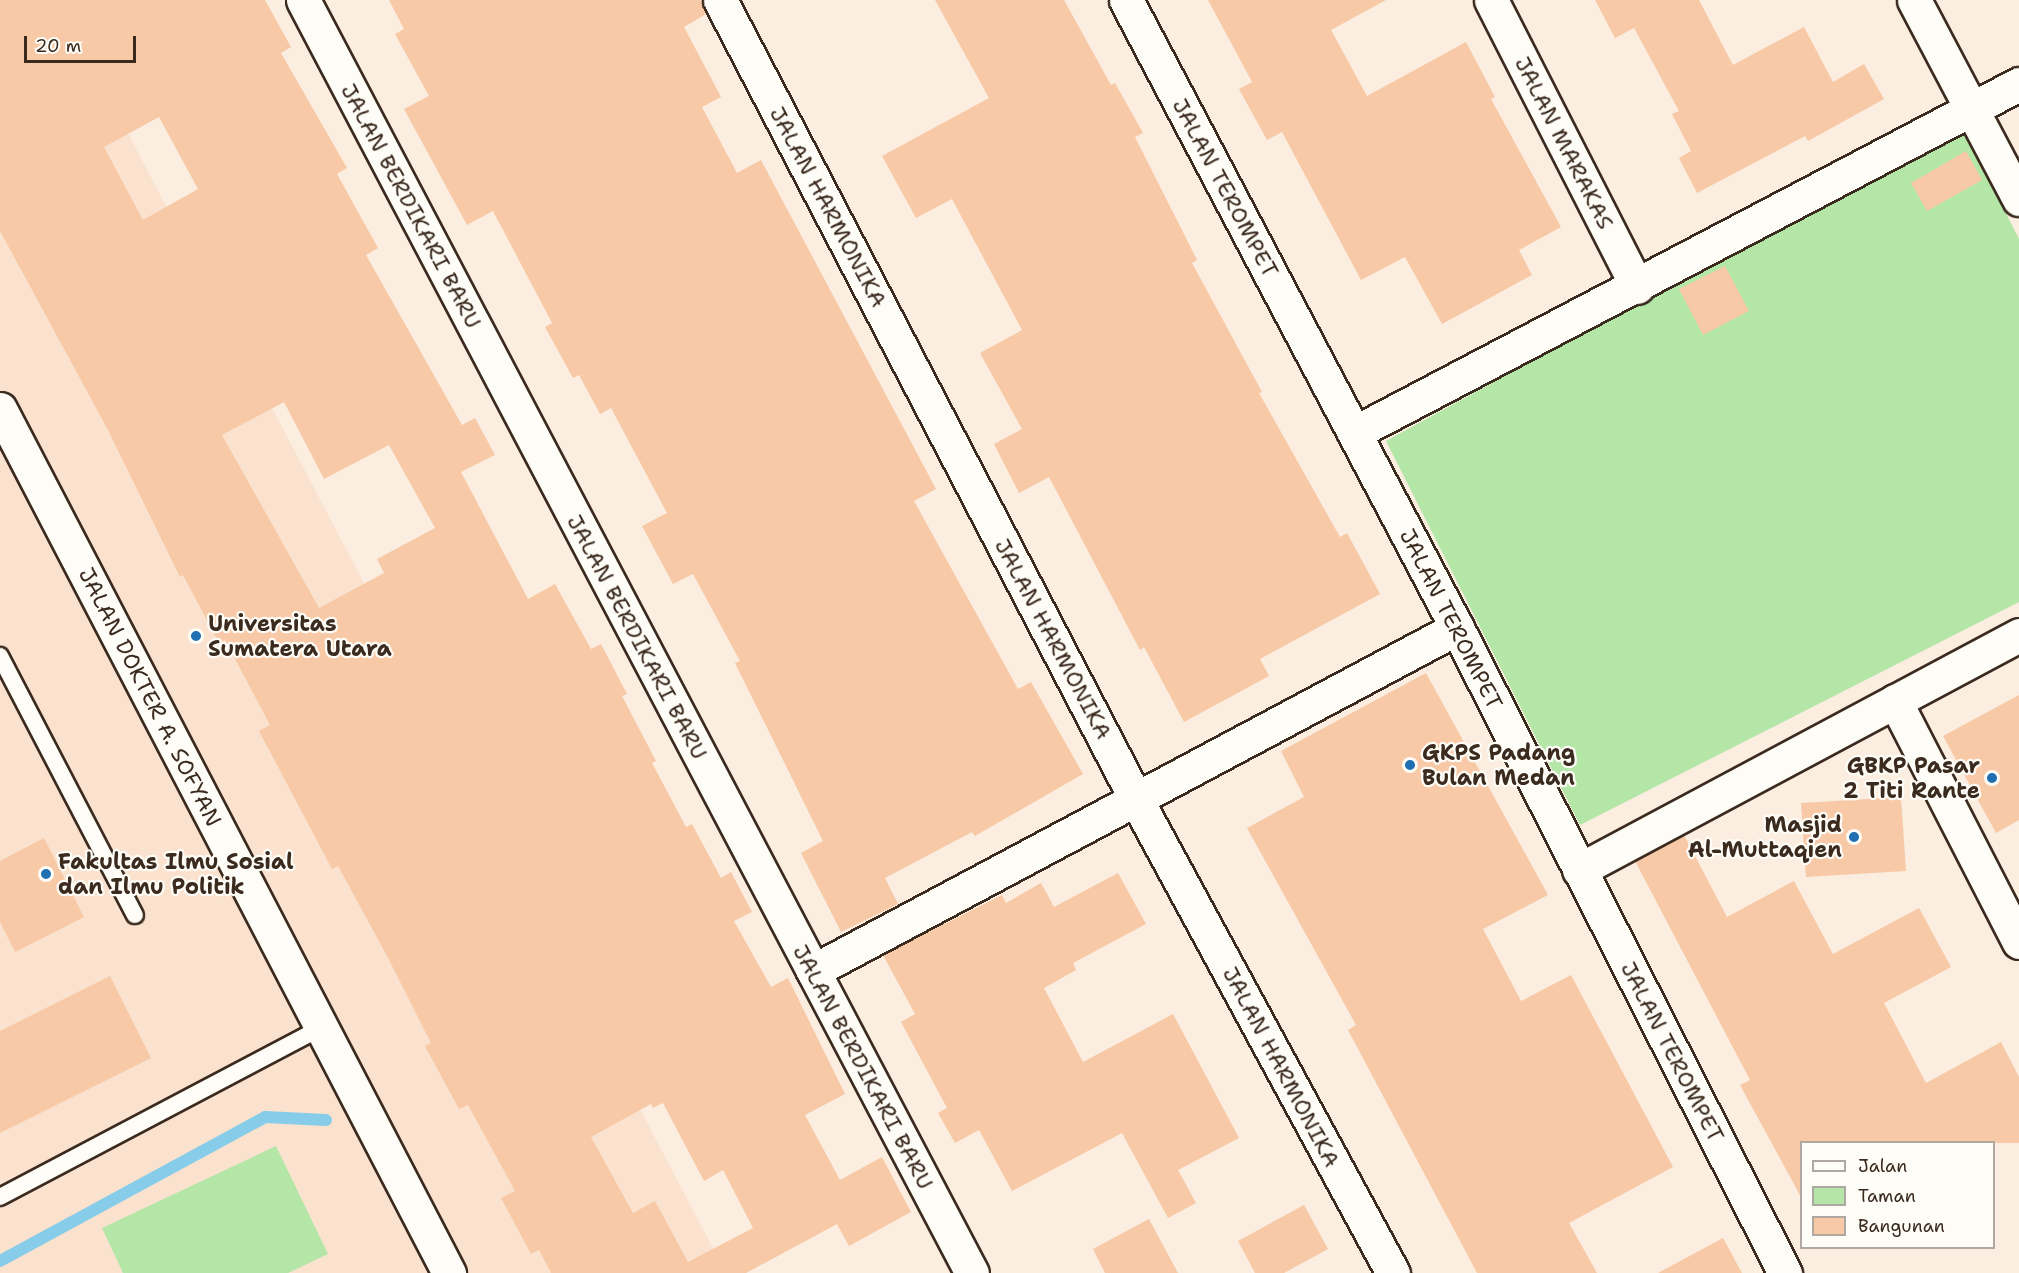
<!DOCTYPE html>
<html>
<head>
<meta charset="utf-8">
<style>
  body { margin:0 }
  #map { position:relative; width:2019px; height:1273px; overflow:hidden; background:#fbeddf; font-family:"Shantell Sans",sans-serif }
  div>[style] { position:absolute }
  .built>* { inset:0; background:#fae2ce }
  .green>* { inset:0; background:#b3e6a7 }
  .stream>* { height:12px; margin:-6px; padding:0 6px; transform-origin:6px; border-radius:6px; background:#87cce8 }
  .building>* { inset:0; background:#f7c9a6 }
  .roads { filter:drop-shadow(2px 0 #3b2a1e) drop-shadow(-2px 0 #3b2a1e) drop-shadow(0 2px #3b2a1e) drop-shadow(0 -2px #3b2a1e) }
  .lane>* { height:16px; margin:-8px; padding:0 8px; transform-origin:8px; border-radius:8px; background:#fdfcf7 }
  .street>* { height:33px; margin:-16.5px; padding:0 16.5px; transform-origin:16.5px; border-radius:16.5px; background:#fdfcf7 }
  .secondary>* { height:33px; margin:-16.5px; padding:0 16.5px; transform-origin:16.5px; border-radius:16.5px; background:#fdfcf7 }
  .dots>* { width:16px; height:16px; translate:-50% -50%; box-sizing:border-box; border:3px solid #fdfcf7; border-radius:50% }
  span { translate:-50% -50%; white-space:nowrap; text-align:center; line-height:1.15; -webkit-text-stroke:4.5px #fdfcf7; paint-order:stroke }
  .street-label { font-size:22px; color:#3b2a1e }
  .poi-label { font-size:22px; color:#3b2a1e; font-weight:700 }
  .left { translate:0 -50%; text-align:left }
  .right { translate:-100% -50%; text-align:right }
  .legend { position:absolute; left:1800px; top:1141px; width:195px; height:108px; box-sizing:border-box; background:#fdfcf7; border:2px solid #afa8a0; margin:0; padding:8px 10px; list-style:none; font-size:18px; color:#3b2a1e }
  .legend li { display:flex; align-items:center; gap:12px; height:30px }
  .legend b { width:30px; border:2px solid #afa8a0 }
  .scale { position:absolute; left:24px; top:36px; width:112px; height:27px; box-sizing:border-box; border:3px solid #3b2a1e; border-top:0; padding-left:8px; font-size:18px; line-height:21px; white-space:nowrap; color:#3b2a1e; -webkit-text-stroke:4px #fdfcf7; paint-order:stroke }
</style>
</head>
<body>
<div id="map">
  <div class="built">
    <i style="clip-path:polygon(0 0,58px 0,726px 1273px,0 1273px)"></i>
  </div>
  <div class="green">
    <i style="clip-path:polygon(1962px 126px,2019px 239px,2019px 602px,1580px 825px,1386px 441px)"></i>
    <i style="clip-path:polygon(276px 1146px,328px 1254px,288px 1273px,123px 1273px,102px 1228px)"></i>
  </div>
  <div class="stream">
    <i style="left:0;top:1261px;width:302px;rotate:-28.5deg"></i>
    <i style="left:265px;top:1117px;width:61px;rotate:2.8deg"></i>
  </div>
  <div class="building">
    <i style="clip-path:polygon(evenodd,0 0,265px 0,291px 47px,281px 53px,347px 168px,337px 174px,378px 248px,366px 255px,462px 425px,475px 418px,495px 455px,461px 472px,528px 599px,555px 584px,591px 649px,601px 644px,627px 694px,622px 696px,656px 761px,652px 763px,686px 827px,692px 824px,721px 878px,731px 872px,752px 912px,734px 921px,771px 987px,788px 978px,845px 1094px,805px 1115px,840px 1180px,882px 1157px,911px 1212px,849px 1246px,837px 1224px,746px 1273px,551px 1273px,539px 1250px,531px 1254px,501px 1198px,515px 1191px,468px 1105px,459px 1109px,425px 1046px,431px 1043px,386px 954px,338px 866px,332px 869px,259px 731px,270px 725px,225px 640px,219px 643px,183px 575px,180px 577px,108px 430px,0 231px,0 0,159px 117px,198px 189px,143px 220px,104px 147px,159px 117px,0 0,284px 402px,324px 479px,389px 445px,435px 528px,377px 559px,384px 573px,319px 608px,222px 435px,284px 402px,0 0,663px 1103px,704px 1181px,723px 1170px,753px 1228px,688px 1262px,655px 1201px,633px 1213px,591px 1137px,651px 1104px,653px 1108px,663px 1103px)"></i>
    <i style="clip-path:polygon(389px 0,701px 0,706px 14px,684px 27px,721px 97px,702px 107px,737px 173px,761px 160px,936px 489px,914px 501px,1018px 689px,1031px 682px,1083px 774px,975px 836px,972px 832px,885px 878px,898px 904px,841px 932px,801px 853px,823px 841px,735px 663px,740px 661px,693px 574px,673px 584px,642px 526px,667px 513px,611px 408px,600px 414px,579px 375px,573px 378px,545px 327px,552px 323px,493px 211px,467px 225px,404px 109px,429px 96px,395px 34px,404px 29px)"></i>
    <i style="clip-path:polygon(935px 0,1064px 0,1111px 85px,1115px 83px,1143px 133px,1135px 137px,1197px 260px,1192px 263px,1262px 392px,1259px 393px,1340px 537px,1347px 533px,1380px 594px,1260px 659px,1269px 676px,1184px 722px,1144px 647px,1140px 650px,1049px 477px,1019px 493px,994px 444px,1022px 429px,980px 353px,1022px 330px,952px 199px,916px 218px,882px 156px,989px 98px)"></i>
    <i style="clip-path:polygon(1208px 0,1386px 0,1331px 30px,1367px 96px,1466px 42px,1495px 97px,1491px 99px,1561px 227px,1519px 250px,1532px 275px,1442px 324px,1405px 257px,1361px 280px,1282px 132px,1267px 140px,1239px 89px,1252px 82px)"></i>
    <i style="clip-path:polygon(1595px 0,1699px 0,1733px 65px,1804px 27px,1833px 82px,1864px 64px,1884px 99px,1808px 141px,1805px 136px,1697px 193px,1679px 158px,1691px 151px,1672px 114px,1679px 111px,1634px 28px,1615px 38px)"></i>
    <i style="clip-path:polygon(1966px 151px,1982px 180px,1927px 211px,1911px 183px)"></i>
    <i style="clip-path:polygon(1725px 266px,1749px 311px,1703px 335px,1679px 289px)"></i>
    <i style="clip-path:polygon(1426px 673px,1548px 895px,1483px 929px,1521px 1001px,1571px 975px,1673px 1167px,1569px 1223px,1597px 1273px,1477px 1273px,1348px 1030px,1356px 1025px,1247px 828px,1304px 797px,1281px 751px)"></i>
    <i style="clip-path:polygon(2019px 695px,2019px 820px,1996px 833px,1943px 736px)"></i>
    <i style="clip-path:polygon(1901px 797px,1906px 871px,1806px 877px,1801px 803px)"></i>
    <i style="clip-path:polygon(1684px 835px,1727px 917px,1794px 881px,1833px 954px,1919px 908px,1951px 967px,1884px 1003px,1926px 1083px,2001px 1042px,2019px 1077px,2019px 1143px,1802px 1143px,1802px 1199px,1740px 1085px,1750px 1080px,1635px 861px)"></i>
    <i style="clip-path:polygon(44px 838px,84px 917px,15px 952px,0 922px,0 861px)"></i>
    <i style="clip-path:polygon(1118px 873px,1146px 924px,1073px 963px,1076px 970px,1044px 988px,1083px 1062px,1173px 1014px,1239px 1138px,1178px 1170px,1196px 1203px,1168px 1218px,1122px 1133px,1012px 1191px,979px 1130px,955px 1143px,938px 1113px,947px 1108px,901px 1022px,915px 1014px,883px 955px,1002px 895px,1006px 903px,1041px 883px,1054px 907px)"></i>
    <i style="clip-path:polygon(110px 976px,151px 1058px,0 1133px,0 1031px)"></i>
    <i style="clip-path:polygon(1304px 1205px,1328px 1249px,1284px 1273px,1255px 1273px,1238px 1241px)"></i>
    <i style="clip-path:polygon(1149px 1219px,1178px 1273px,1105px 1273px,1093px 1249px)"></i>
    <i style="clip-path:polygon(1723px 1238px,1742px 1273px,1658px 1273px)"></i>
  </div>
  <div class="roads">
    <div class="lane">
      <i style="left:0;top:656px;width:292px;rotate:62.5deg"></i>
      <i style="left:0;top:1197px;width:363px;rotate:-27.8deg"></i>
    </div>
    <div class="street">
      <i style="left:303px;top:0;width:1438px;rotate:62.28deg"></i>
      <i style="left:1126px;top:0;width:710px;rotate:62.21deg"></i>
      <i style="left:1457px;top:628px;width:724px;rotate:63.05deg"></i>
      <i style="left:1491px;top:0;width:322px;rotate:63deg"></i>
      <i style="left:1914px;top:0;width:225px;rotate:62.2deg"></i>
      <i style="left:0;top:409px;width:974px;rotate:62.54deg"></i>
      <i style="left:1354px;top:433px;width:751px;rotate:-27.69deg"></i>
      <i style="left:1895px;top:701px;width:271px;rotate:62.8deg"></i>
      <i style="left:1579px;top:870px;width:499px;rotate:-28.1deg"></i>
      <i style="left:813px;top:971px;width:730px;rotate:-28.04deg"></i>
    </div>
    <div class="secondary">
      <i style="left:720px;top:0;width:903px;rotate:62.5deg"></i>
      <i style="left:1137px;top:801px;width:537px;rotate:61.53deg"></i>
    </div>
  </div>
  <div class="dots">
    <i style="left:196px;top:636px;background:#1f6fb2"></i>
    <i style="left:1410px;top:765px;background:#1f6fb2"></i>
    <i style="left:1992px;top:778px;background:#1f6fb2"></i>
    <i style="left:1854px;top:837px;background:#1f6fb2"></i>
    <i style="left:46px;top:874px;background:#1f6fb2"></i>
  </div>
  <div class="street-label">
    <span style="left:1564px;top:143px;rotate:63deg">JALAN MARAKAS</span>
    <span style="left:1225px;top:188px;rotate:62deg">JALAN TEROMPET</span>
    <span style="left:411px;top:206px;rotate:62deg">JALAN BERDIKARI BARU</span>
    <span style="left:828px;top:207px;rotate:62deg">JALAN HARMONIKA</span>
    <span style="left:1451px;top:619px;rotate:63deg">JALAN TEROMPET</span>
    <span style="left:637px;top:637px;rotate:62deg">JALAN BERDIKARI BARU</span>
    <span style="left:1053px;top:639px;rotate:62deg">JALAN HARMONIKA</span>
    <span style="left:150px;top:697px;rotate:63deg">JALAN DOKTER A. SOFYAN</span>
    <span style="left:1672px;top:1052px;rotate:63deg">JALAN TEROMPET</span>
    <span style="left:863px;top:1067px;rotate:62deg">JALAN BERDIKARI BARU</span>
    <span style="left:1281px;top:1067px;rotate:62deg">JALAN HARMONIKA</span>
  </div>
  <div class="poi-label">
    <span class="left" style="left:208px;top:636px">Universitas<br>Sumatera Utara</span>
    <span class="left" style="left:1422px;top:765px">GKPS Padang<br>Bulan Medan</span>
    <span class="right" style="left:1980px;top:778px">GBKP Pasar<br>2 Titi Rante</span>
    <span class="right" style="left:1842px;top:837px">Masjid<br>Al-Muttaqien</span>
    <span class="left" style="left:58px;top:874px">Fakultas Ilmu Sosial<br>dan Ilmu Politik</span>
  </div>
  <ul class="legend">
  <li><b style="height:8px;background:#fdfcf7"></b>Jalan</li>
  <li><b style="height:16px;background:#b3e6a7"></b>Taman</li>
  <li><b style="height:16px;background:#f7c9a6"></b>Bangunan</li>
  </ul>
  <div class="scale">20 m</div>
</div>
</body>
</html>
